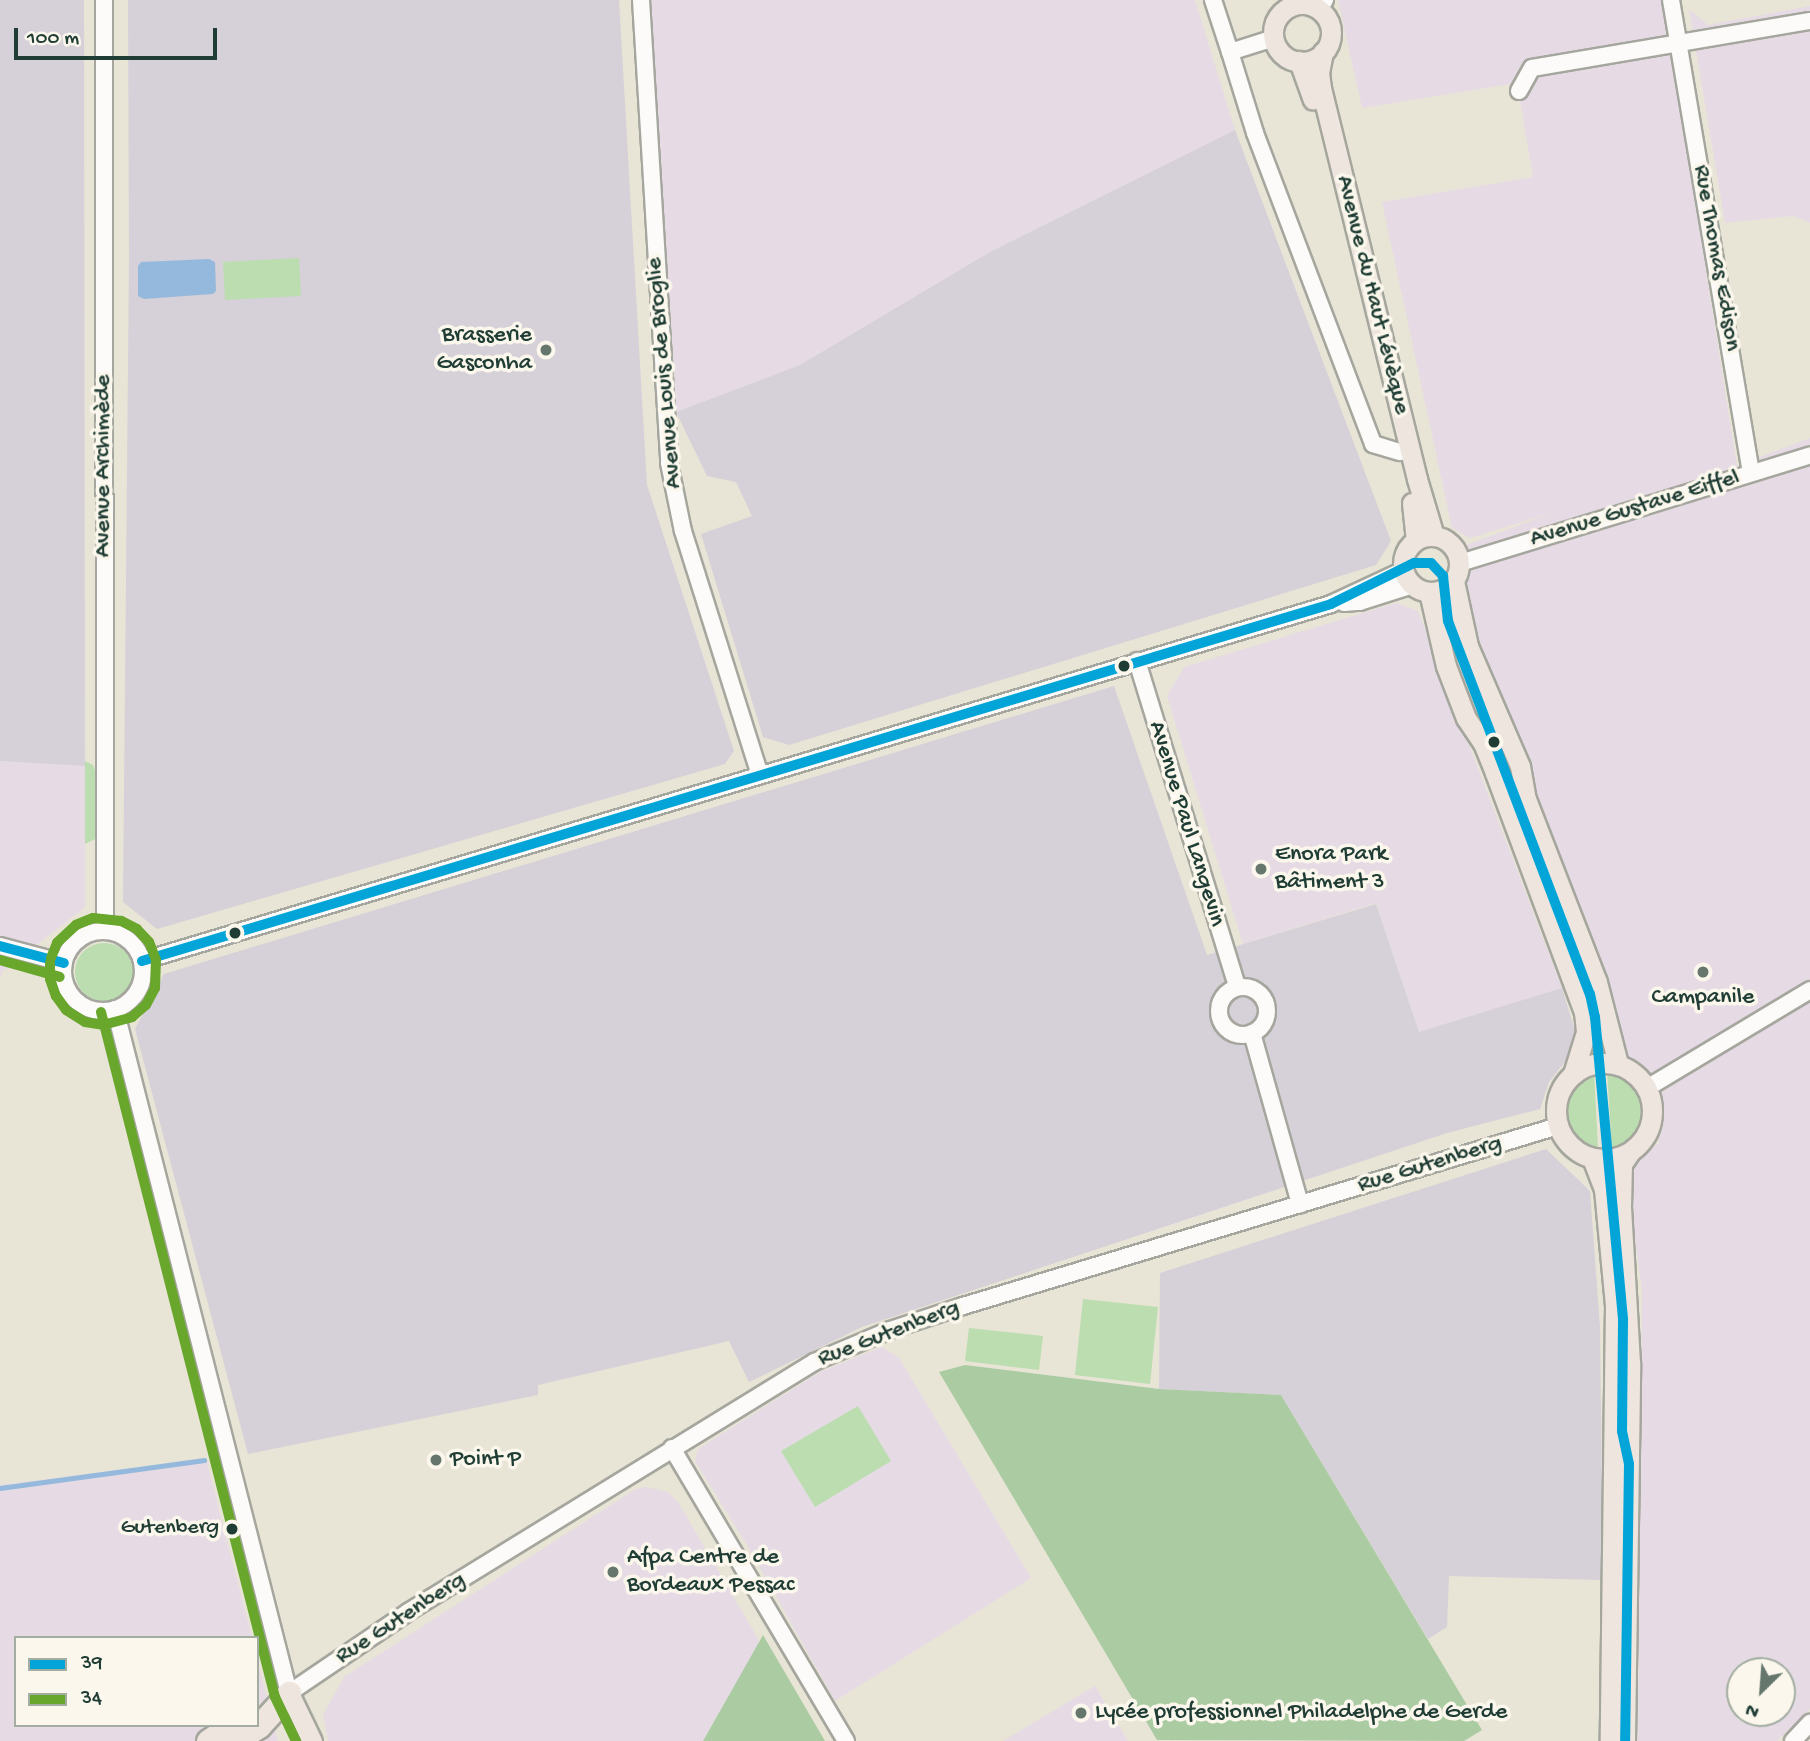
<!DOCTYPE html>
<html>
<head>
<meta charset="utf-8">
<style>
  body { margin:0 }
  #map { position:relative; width:1810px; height:1741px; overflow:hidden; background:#e8e4d6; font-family:"Gochi Hand",sans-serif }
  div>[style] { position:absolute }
  .built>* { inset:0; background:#e6dbe5 }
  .industrial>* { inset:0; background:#d6d0d8 }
  .green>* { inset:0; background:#bbddb0 }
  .round { border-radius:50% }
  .forest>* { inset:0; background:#abcca3 }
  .water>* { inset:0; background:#95b9dc }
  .stream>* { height:4.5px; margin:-2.25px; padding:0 2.25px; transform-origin:2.25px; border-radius:2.25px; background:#95b9dc }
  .roads { filter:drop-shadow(2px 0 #a5a69d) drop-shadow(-2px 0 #a5a69d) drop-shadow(0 2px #a5a69d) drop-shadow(0 -2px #a5a69d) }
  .minor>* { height:16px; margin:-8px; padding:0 8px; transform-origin:8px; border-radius:8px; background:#fcfbf9 }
  .minor>.ring { margin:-8px; padding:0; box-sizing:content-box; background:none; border:16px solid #fcfbf9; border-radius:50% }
  .major>* { height:19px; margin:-9.5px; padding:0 9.5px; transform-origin:9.5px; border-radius:9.5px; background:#eee6de }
  .major>.ring { margin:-9.5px; padding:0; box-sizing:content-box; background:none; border:19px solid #eee6de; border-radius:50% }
  .highway>* { height:23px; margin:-11.5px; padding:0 11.5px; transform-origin:11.5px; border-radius:11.5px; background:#eee6de }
  .bus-1>* { height:10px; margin:-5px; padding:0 5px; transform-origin:5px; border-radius:5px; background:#03a5d9 }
  .bus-2>* { height:10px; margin:-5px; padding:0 5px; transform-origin:5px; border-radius:5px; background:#69a62c }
  .dots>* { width:19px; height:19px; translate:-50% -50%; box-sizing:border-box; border:4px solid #fbf7ec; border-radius:50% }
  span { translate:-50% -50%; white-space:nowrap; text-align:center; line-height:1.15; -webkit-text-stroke:7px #fbf7ec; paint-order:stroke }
  .bus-label { font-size:22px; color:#1f3d34 }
  .right { translate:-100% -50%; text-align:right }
  .street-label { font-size:24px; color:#1f3d34 }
  .poi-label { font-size:24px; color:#1f3d34 }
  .left { translate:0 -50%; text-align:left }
  .legend { position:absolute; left:14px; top:1636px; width:245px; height:91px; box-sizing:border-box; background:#fbf7ec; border:2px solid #a3ada2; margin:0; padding:9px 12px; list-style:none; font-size:21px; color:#1f3d34 }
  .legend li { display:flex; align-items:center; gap:14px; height:35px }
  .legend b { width:35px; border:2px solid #a3ada2 }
  .north { position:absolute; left:1726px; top:1657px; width:70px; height:70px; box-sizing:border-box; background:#fbf7ec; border:2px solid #a3ada2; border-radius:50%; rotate:205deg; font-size:19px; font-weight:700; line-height:28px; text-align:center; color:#1f3d34 }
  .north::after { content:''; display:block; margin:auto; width:24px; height:32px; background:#65776d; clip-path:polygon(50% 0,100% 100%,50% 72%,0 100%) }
  .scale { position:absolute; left:14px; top:28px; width:203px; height:32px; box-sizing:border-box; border:4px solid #1f3d34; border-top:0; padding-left:9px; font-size:21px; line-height:24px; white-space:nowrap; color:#1f3d34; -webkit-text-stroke:5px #fbf7ec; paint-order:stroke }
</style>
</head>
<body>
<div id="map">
  <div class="built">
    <i style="clip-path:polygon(649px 0,1195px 0,1235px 130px,990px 252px,800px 365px,676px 412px)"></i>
    <i style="clip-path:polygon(evenodd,1338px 0,1663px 0,1737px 466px,1810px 438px,1810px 1709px,1777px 1741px,1638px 1741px,1642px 1289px,1625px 1169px,1659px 1143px,1658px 1112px,1652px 1079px,1609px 1048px,1457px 590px,1471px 565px,1464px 546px,1554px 512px,1470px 538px,1452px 528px,1382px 202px,1533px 177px,1517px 83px,1362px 108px,1338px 0,1740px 1671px,1782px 1671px,1782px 1713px,1740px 1713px,1740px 1671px)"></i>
    <i style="clip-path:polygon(1810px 6px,1810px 223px,1793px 216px,1725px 223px,1689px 9px,1708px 25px)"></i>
    <i style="clip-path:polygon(1396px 603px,1418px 611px,1562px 988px,1419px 1033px,1376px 903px,1243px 944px,1167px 696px,1184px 667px)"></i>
    <i style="clip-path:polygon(0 761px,85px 766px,85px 907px,2px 972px,0 979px)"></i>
    <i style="clip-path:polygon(882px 1347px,899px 1358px,1031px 1578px,835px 1701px,747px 1545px,695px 1461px,698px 1449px,820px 1372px)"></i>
    <i style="clip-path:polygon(206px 1459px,252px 1638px,16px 1638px,16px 1725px,257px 1725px,257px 1660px,278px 1741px,0 1741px,0 1485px)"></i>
    <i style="clip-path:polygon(646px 1487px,668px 1492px,678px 1502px,760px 1642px,703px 1741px,328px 1741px,323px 1715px,344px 1677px,634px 1490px)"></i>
    <i style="clip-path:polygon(1095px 1686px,1128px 1741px,1003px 1741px)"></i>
  </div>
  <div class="industrial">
    <i style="clip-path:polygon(0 0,84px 0,85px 766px,0 761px)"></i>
    <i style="clip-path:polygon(128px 0,619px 0,647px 485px,734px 751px,725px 764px,157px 929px,123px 902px,129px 258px)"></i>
    <i style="clip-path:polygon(1235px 130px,1391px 541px,1376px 565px,789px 745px,763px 737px,701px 534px,752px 516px,736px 482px,707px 476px,676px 412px,800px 365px,990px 252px)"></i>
    <i style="clip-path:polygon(1114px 686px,1207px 955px,1376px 904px,1419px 1032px,1562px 988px,1579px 1044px,1549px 1082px,1540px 1109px,1447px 1133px,862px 1327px,749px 1382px,729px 1341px,538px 1385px,538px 1395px,248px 1454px,135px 1029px,164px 974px)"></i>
    <i style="clip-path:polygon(1546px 1149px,1590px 1191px,1600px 1327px,1603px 1580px,1449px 1576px,1447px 1627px,1428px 1639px,1281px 1395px,1159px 1389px,1160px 1273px)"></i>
  </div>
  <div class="green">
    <i style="clip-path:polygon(299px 258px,301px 296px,225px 300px,223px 262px)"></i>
    <i style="clip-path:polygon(85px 761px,93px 765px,98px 778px,95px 839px,85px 844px)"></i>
    <i class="round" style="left:75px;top:943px;width:58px;height:58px"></i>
    <i style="clip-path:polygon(1607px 1070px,1633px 1081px,1644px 1104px,1644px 1116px,1638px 1133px,1626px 1145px,1612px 1150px)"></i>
    <i style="clip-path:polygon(1594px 1072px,1598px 1150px,1578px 1141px,1565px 1117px,1566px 1100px,1570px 1089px,1582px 1076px)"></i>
    <i style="clip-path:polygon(1083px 1299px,1158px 1307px,1150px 1384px,1075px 1375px)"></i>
    <i style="clip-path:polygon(969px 1328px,1043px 1336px,1039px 1370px,965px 1361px)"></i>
    <i style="clip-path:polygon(858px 1406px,891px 1461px,815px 1507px,781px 1451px)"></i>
  </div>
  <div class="forest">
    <i style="clip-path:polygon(965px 1365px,1159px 1389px,1281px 1395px,1482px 1730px,1464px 1741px,1157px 1740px,939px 1372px)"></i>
    <i style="clip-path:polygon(763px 1635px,825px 1741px,703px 1741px)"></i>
  </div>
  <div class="water">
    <i style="clip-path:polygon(209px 259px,215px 262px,216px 291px,213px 294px,144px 299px,138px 296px,138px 266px,141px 262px)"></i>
  </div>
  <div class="stream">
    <i style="left:0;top:1488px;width:206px;rotate:-7.8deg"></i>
  </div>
  <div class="roads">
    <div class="minor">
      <i style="left:104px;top:0;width:931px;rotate:89.94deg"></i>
      <i style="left:641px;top:0;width:464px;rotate:86.5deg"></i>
      <i style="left:669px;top:463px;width:69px;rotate:78.4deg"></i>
      <i style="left:683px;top:531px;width:256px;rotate:72.5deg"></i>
      <i style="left:1213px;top:0;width:55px;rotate:71.9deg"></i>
      <i style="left:1230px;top:52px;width:46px;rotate:-17.7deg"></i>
      <i style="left:1671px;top:0;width:479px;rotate:80.4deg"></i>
      <i style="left:1319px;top:9px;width:11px;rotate:-56deg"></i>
      <i style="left:1230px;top:52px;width:85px;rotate:72.8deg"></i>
      <i style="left:1255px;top:133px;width:333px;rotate:69.2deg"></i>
      <i style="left:1373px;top:444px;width:28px;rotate:17deg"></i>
      <i style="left:1519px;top:91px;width:26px;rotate:-61deg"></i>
      <i style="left:1532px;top:68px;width:282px;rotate:-9.6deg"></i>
      <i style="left:1460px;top:563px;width:366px;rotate:-17.1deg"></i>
      <i style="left:1344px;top:603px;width:16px;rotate:-4deg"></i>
      <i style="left:1360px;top:602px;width:56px;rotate:-17.8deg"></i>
      <i style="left:1137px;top:661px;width:341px;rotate:72.9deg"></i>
      <i class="ring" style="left:63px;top:931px;width:64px;height:64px"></i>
      <i style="left:0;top:946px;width:66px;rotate:14.9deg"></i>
      <i style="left:142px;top:961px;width:1241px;rotate:-16.71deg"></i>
      <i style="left:1331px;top:604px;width:81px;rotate:-25deg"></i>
      <i class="ring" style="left:1219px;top:987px;width:32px;height:32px"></i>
      <i style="left:115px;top:1009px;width:706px;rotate:75.73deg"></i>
      <i style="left:289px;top:1693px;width:144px;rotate:-34.2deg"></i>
      <i style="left:408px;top:1612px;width:477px;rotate:-31.6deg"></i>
      <i style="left:814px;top:1362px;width:82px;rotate:-22.8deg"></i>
      <i style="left:890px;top:1330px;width:77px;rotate:-18.2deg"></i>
      <i style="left:963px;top:1306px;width:622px;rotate:-16.83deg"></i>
      <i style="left:1252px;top:1033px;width:178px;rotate:74.3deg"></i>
      <i style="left:1647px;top:1088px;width:190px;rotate:-31deg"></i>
      <i style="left:672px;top:1448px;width:341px;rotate:59.3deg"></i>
      <i style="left:1793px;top:1741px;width:25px;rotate:-47deg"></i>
    </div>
    <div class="major">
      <i class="ring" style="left:1273px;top:4px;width:39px;height:39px"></i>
      <i style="left:1323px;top:52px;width:20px;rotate:101deg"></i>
      <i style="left:1319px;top:72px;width:16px;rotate:83deg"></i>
      <i style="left:1321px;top:88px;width:403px;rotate:76.2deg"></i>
      <i style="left:1417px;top:479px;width:59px;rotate:73.4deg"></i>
      <i style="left:1299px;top:61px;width:41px;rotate:70.3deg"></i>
      <i style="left:1412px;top:503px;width:37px;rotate:84deg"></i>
      <i class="ring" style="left:1403px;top:536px;width:37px;height:37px"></i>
      <i style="left:1454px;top:581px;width:66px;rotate:77.8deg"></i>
      <i style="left:1468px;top:646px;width:131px;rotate:66.6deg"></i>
      <i style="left:1520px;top:766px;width:34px;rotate:80deg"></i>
      <i style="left:1526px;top:799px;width:196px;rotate:68.8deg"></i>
      <i style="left:1597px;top:982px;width:85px;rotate:75.6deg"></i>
      <i style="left:1429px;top:592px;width:76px;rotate:77.1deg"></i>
      <i style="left:1446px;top:666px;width:56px;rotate:69deg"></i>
      <i style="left:1466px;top:718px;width:30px;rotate:56deg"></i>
      <i style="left:1483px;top:743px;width:32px;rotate:68deg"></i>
      <i style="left:1495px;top:773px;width:255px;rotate:69.6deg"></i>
      <i style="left:1584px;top:1012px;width:20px;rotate:84deg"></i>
      <i style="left:1586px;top:1032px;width:44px;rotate:107.2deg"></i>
      <i class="ring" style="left:1556px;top:1063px;width:77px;height:77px"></i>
      <i style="left:1592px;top:1158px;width:33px;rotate:69deg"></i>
      <i style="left:1604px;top:1189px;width:117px;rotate:84.6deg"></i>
      <i style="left:1615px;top:1305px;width:436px;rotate:90.7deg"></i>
      <i style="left:289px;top:1693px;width:53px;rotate:64.4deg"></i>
      <i style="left:1625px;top:1741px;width:378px;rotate:-89.2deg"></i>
      <i style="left:1630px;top:1363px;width:156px;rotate:-93.3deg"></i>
      <i style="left:1621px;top:1207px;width:43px;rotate:-88.7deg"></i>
      <i style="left:1622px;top:1164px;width:14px;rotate:-56deg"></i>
    </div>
    <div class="highway">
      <i style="left:208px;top:1741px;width:29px;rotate:-34deg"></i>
      <i style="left:235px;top:1741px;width:28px;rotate:-32deg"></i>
      <i style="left:259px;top:1726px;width:45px;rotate:-47.7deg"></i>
    </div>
  </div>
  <div class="bus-1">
    <i style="left:0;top:946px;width:66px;rotate:14.9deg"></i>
    <i style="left:142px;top:961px;width:1241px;rotate:-16.71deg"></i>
    <i style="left:1331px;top:604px;width:93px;rotate:-26.3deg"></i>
    <i style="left:1414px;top:563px;width:17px"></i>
    <i style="left:1431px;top:563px;width:18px;rotate:47deg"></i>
    <i style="left:1443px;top:576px;width:45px;rotate:83.7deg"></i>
    <i style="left:1448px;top:621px;width:399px;rotate:69.2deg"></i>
    <i style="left:1590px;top:994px;width:24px;rotate:78deg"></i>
    <i style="left:1595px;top:1017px;width:303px;rotate:84.7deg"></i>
    <i style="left:1623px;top:1319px;width:112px;rotate:90.5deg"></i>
    <i style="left:1622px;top:1431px;width:34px;rotate:78deg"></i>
    <i style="left:1629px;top:1464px;width:277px;rotate:90.8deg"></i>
  </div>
  <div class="bus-2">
    <i style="left:0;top:960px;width:62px;rotate:15.8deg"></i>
    <i style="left:50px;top:963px;width:16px;rotate:90deg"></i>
    <i style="left:50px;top:979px;width:18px;rotate:71deg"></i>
    <i style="left:56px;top:996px;width:17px;rotate:54deg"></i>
    <i style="left:66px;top:1010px;width:22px;rotate:32deg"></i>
    <i style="left:85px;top:1022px;width:18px;rotate:9deg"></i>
    <i style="left:103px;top:1025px;width:30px;rotate:-15deg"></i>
    <i style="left:132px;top:1017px;width:18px;rotate:-41deg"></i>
    <i style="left:146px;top:1005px;width:19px;rotate:-62deg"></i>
    <i style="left:155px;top:988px;width:28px;rotate:-88deg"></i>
    <i style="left:156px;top:960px;width:19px;rotate:-111deg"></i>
    <i style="left:149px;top:942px;width:18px;rotate:-133deg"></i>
    <i style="left:137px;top:929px;width:18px;rotate:-153deg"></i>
    <i style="left:121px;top:921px;width:28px;rotate:-174deg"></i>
    <i style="left:93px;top:918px;width:18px;rotate:158deg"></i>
    <i style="left:76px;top:925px;width:26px;rotate:137deg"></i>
    <i style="left:57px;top:943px;width:16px;rotate:112deg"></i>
    <i style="left:101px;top:1012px;width:707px;rotate:75.75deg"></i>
    <i style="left:275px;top:1697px;width:49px;rotate:64.5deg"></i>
  </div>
  <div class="dots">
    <i style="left:546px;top:350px;background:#65776d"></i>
    <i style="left:1124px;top:666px;background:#1f3d34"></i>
    <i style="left:1494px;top:742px;background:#1f3d34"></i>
    <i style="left:1261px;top:869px;background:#65776d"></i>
    <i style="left:235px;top:933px;background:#1f3d34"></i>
    <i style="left:1703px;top:972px;background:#65776d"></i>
    <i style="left:436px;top:1460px;background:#65776d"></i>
    <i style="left:232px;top:1529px;background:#1f3d34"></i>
    <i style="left:613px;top:1572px;background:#65776d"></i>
    <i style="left:1081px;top:1713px;background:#65776d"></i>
  </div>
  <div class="bus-label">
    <span class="right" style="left:219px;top:1529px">Gutenberg</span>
  </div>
  <div class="street-label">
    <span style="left:1716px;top:258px;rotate:80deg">Rue Thomas Edison</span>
    <span style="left:1372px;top:295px;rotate:76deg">Avenue du Haut Lévèque</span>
    <span style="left:665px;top:373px;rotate:-95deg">Avenue Louis de Broglie</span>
    <span style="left:104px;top:466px;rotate:-90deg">Avenue Archimède</span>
    <span style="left:1635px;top:509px;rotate:-17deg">Avenue Gustave Eiffel</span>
    <span style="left:1186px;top:824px;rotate:73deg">Avenue Paul Langevin</span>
    <span style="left:1430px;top:1165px;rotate:-17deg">Rue Gutenberg</span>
    <span style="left:889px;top:1334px;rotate:-21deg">Rue Gutenberg</span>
    <span style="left:401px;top:1619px;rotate:-33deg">Rue Gutenberg</span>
  </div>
  <div class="poi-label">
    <span class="right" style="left:532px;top:350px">Brasserie<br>Gasconha</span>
    <span class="left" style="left:1275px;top:869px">Enora Park<br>Bâtiment 3</span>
    <span style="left:1703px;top:998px">Campanile</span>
    <span class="left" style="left:450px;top:1460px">Point P</span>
    <span class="left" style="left:627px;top:1572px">Afpa Centre de<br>Bordeaux Pessac</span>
    <span class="left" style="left:1095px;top:1713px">Lycée professionnel Philadelphe de Gerde</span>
  </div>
  <ul class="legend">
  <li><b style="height:9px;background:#03a5d9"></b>39</li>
  <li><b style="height:9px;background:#69a62c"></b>34</li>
  </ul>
  <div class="north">N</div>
  <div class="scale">100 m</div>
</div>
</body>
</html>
